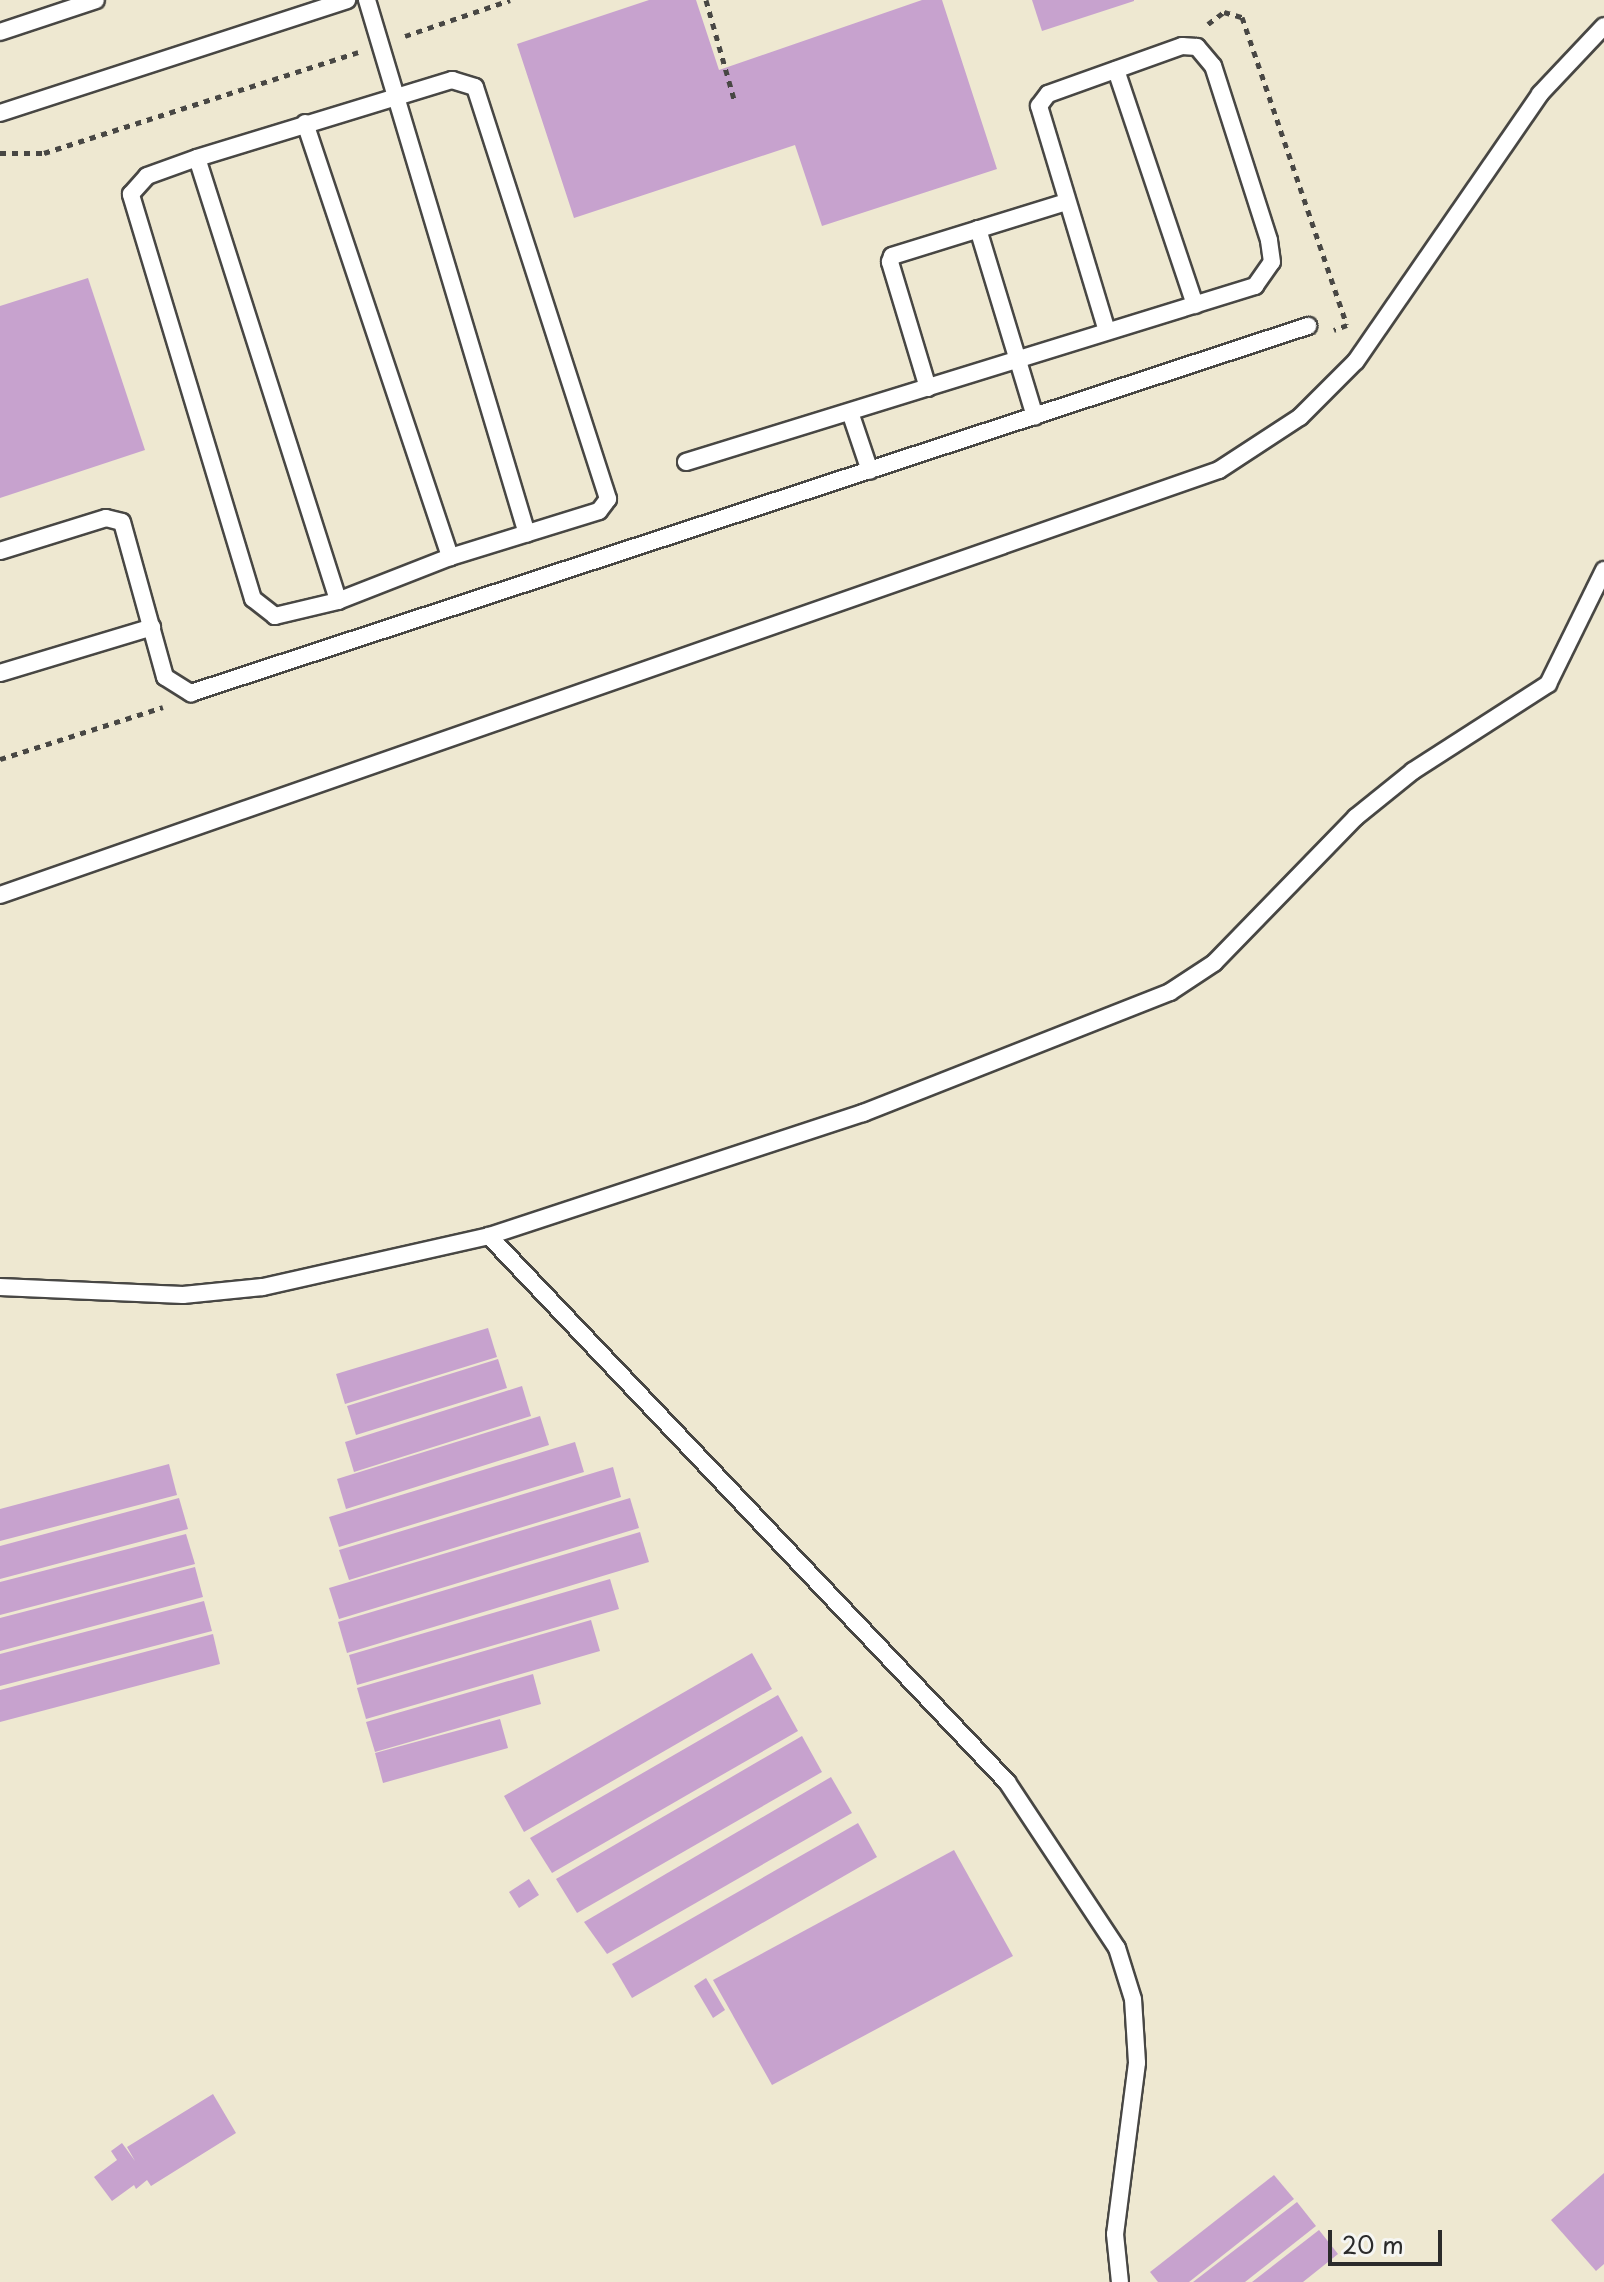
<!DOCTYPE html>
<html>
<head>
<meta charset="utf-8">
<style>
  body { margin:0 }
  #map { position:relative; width:1604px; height:2282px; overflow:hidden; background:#eee8d1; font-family:"Playpen Sans",sans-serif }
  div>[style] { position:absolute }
  .building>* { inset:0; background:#c7a2ce }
  .path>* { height:5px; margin-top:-2.5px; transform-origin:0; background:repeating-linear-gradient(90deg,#484744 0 6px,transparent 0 12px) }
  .roads { filter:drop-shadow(2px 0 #484744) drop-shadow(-2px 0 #484744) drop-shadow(0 2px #484744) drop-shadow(0 -2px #484744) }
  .lane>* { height:16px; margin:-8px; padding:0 8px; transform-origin:8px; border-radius:8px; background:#fff }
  span { translate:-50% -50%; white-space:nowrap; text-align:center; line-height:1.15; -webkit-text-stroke:6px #f6f6f2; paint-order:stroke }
  .scale { position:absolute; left:1328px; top:2230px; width:114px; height:36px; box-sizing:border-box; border:4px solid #2b2b2b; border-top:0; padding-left:10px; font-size:24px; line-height:28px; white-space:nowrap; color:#2b2b2b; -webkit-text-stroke:6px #f6f6f2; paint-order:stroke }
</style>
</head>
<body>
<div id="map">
  <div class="building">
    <i style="clip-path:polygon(649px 0,696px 0,719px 70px,922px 0,942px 0,997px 169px,822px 226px,795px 145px,574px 218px,517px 44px)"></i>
    <i style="clip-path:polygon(1032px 0,1134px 0,1134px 1px,1042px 31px)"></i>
    <i style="clip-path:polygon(88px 278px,145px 450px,0 498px,0 306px)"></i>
    <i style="clip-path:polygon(488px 1328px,497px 1357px,345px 1404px,336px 1374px)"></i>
    <i style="clip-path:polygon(498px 1359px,507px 1388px,356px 1435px,347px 1406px)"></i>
    <i style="clip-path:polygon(522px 1386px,531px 1416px,354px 1472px,345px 1442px)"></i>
    <i style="clip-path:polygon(540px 1416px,549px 1445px,346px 1509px,337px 1479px)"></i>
    <i style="clip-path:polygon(575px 1442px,584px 1472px,339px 1547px,329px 1517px)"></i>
    <i style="clip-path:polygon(169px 1464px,177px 1495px,0 1541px,0 1509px)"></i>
    <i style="clip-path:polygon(613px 1467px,621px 1497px,349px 1580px,339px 1550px)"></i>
    <i style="clip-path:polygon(179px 1498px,188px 1529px,0 1579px,0 1546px)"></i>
    <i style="clip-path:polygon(630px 1498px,639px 1528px,339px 1619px,329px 1588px)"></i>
    <i style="clip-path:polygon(640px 1532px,649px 1562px,347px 1653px,338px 1622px)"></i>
    <i style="clip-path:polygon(186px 1534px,195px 1564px,0 1615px,0 1582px)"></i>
    <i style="clip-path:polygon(195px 1567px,203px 1597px,0 1651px,0 1618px)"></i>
    <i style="clip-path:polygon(610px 1579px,619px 1609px,357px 1685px,349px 1655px)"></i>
    <i style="clip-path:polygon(204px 1601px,212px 1631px,0 1686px,0 1654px)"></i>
    <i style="clip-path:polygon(591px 1620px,600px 1651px,366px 1719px,357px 1688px)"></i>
    <i style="clip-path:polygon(213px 1634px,220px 1664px,0 1722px,0 1690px)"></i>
    <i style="clip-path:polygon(752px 1653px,772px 1689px,524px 1832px,504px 1796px)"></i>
    <i style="clip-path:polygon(533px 1674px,541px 1704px,375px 1752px,366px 1722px)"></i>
    <i style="clip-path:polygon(778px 1695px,798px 1731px,552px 1873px,530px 1838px)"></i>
    <i style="clip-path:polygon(500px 1719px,508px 1748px,383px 1783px,375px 1753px)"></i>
    <i style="clip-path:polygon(802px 1736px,822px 1772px,577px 1913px,556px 1879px)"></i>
    <i style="clip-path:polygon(831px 1777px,852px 1813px,607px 1954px,584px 1922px)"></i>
    <i style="clip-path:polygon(858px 1823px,877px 1857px,632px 1998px,612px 1964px)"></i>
    <i style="clip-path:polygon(954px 1850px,1013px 1956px,772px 2085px,713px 1980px)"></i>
    <i style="clip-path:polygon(529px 1879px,539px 1895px,519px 1908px,509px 1892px)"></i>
    <i style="clip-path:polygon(706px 1978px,725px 2010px,713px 2018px,694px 1986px)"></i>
    <i style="clip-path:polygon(213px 2094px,236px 2133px,151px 2186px,147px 2180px,136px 2189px,134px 2185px,112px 2201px,94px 2177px,117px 2160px,111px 2151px,122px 2143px,135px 2161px,127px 2147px)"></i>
    <i style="clip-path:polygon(1604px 2173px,1604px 2264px,1596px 2271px,1551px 2220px)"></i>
    <i style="clip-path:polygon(1274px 2175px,1294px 2199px,1189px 2282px,1158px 2282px,1150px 2272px)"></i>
    <i style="clip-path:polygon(1297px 2202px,1316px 2226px,1245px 2282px,1193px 2282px)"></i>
    <i style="clip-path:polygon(1319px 2230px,1338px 2254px,1303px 2282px,1252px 2282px)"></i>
  </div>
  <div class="path">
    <i style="left:706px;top:0;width:103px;rotate:74.2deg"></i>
    <i style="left:1208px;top:24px;width:20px;rotate:-37deg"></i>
    <i style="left:1224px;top:12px;width:19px;rotate:16deg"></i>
    <i style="left:1242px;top:17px;width:325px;rotate:71.2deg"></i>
    <i style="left:1347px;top:325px;width:14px;rotate:159deg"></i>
    <i style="left:405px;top:36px;width:111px;rotate:-18.9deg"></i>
    <i style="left:0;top:153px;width:44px"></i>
    <i style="left:44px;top:153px;width:330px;rotate:-17.8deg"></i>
    <i style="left:0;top:759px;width:171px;rotate:-17.7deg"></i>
  </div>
  <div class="roads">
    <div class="lane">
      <i style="left:367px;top:0;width:557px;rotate:73.32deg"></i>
      <i style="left:0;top:32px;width:101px;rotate:-18.4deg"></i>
      <i style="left:1116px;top:70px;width:248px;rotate:71.4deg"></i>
      <i style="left:452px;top:80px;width:24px;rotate:17deg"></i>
      <i style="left:475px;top:87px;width:433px;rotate:72.1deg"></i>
      <i style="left:608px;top:499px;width:15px;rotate:127deg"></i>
      <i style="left:599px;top:511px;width:156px;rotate:162.8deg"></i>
      <i style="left:450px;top:557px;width:120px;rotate:158.6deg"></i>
      <i style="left:338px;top:601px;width:65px;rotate:166.6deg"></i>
      <i style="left:275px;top:616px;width:28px;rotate:-142deg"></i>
      <i style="left:253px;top:599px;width:423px;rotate:-106.8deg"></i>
      <i style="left:131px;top:194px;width:24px;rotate:-48deg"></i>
      <i style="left:147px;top:176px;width:53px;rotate:-19.8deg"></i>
      <i style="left:197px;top:158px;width:267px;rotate:-17deg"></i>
      <i style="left:0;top:113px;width:365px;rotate:-18deg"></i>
      <i style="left:305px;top:123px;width:458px;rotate:71.5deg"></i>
      <i style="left:197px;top:158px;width:465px;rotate:72.3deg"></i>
      <i style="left:978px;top:229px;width:196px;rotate:73.1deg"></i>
      <i style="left:928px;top:388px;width:132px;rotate:-106.8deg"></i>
      <i style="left:890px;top:262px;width:6px;rotate:-72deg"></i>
      <i style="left:892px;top:256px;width:182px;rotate:-17.2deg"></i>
      <i style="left:850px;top:412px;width:62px;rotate:71.3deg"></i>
      <i style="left:686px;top:462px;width:596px;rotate:-17.19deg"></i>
      <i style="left:1255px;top:286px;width:29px;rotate:-55deg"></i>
      <i style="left:1272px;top:262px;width:22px;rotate:-98deg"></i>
      <i style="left:1269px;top:240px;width:183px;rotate:-107.8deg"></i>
      <i style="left:1213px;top:66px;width:25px;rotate:-130deg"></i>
      <i style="left:1197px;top:47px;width:15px;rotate:-176deg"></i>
      <i style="left:1182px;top:46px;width:142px;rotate:160.3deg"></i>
      <i style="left:1048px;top:94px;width:15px;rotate:127deg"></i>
      <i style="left:1039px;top:106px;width:235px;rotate:73.2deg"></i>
      <i style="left:0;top:551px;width:111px;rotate:-17.3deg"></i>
      <i style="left:106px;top:518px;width:16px;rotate:14deg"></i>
      <i style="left:122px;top:522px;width:161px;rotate:74.5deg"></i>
      <i style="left:165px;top:677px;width:31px;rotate:32deg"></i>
      <i style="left:191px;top:693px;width:1176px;rotate:-18.19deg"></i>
      <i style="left:0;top:673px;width:159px;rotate:-16.8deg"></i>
      <i style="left:0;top:895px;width:1291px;rotate:-19.22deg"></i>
      <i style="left:1219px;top:470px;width:97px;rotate:-33.2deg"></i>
      <i style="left:1300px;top:417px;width:79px;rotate:-45deg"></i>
      <i style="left:1356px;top:361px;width:324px;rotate:-55.4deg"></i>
      <i style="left:1540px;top:94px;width:93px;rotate:-46.7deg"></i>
      <i style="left:489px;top:1236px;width:753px;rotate:46.51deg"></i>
      <i style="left:1007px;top:1782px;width:199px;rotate:56.5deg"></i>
      <i style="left:1117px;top:1948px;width:53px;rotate:72.6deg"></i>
      <i style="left:1133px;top:1999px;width:64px;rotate:86.4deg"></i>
      <i style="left:1137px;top:2063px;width:172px;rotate:97.3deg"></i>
      <i style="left:1115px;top:2234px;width:48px;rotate:84.1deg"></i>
      <i style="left:0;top:1287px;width:183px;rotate:2.5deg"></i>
      <i style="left:183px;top:1295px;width:80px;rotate:-5.7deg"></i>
      <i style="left:263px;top:1287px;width:232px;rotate:-12.7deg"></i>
      <i style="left:489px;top:1236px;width:394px;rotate:-18.2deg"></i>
      <i style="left:863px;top:1113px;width:330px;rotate:-21.5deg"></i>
      <i style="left:1170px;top:992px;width:53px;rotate:-33.4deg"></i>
      <i style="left:1214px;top:963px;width:204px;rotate:-45.8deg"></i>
      <i style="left:1356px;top:817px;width:73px;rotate:-38.9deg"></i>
      <i style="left:1413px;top:771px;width:161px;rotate:-32.8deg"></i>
      <i style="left:1548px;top:684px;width:127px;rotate:-63.8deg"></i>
    </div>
  </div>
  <div class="scale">20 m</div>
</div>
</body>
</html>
